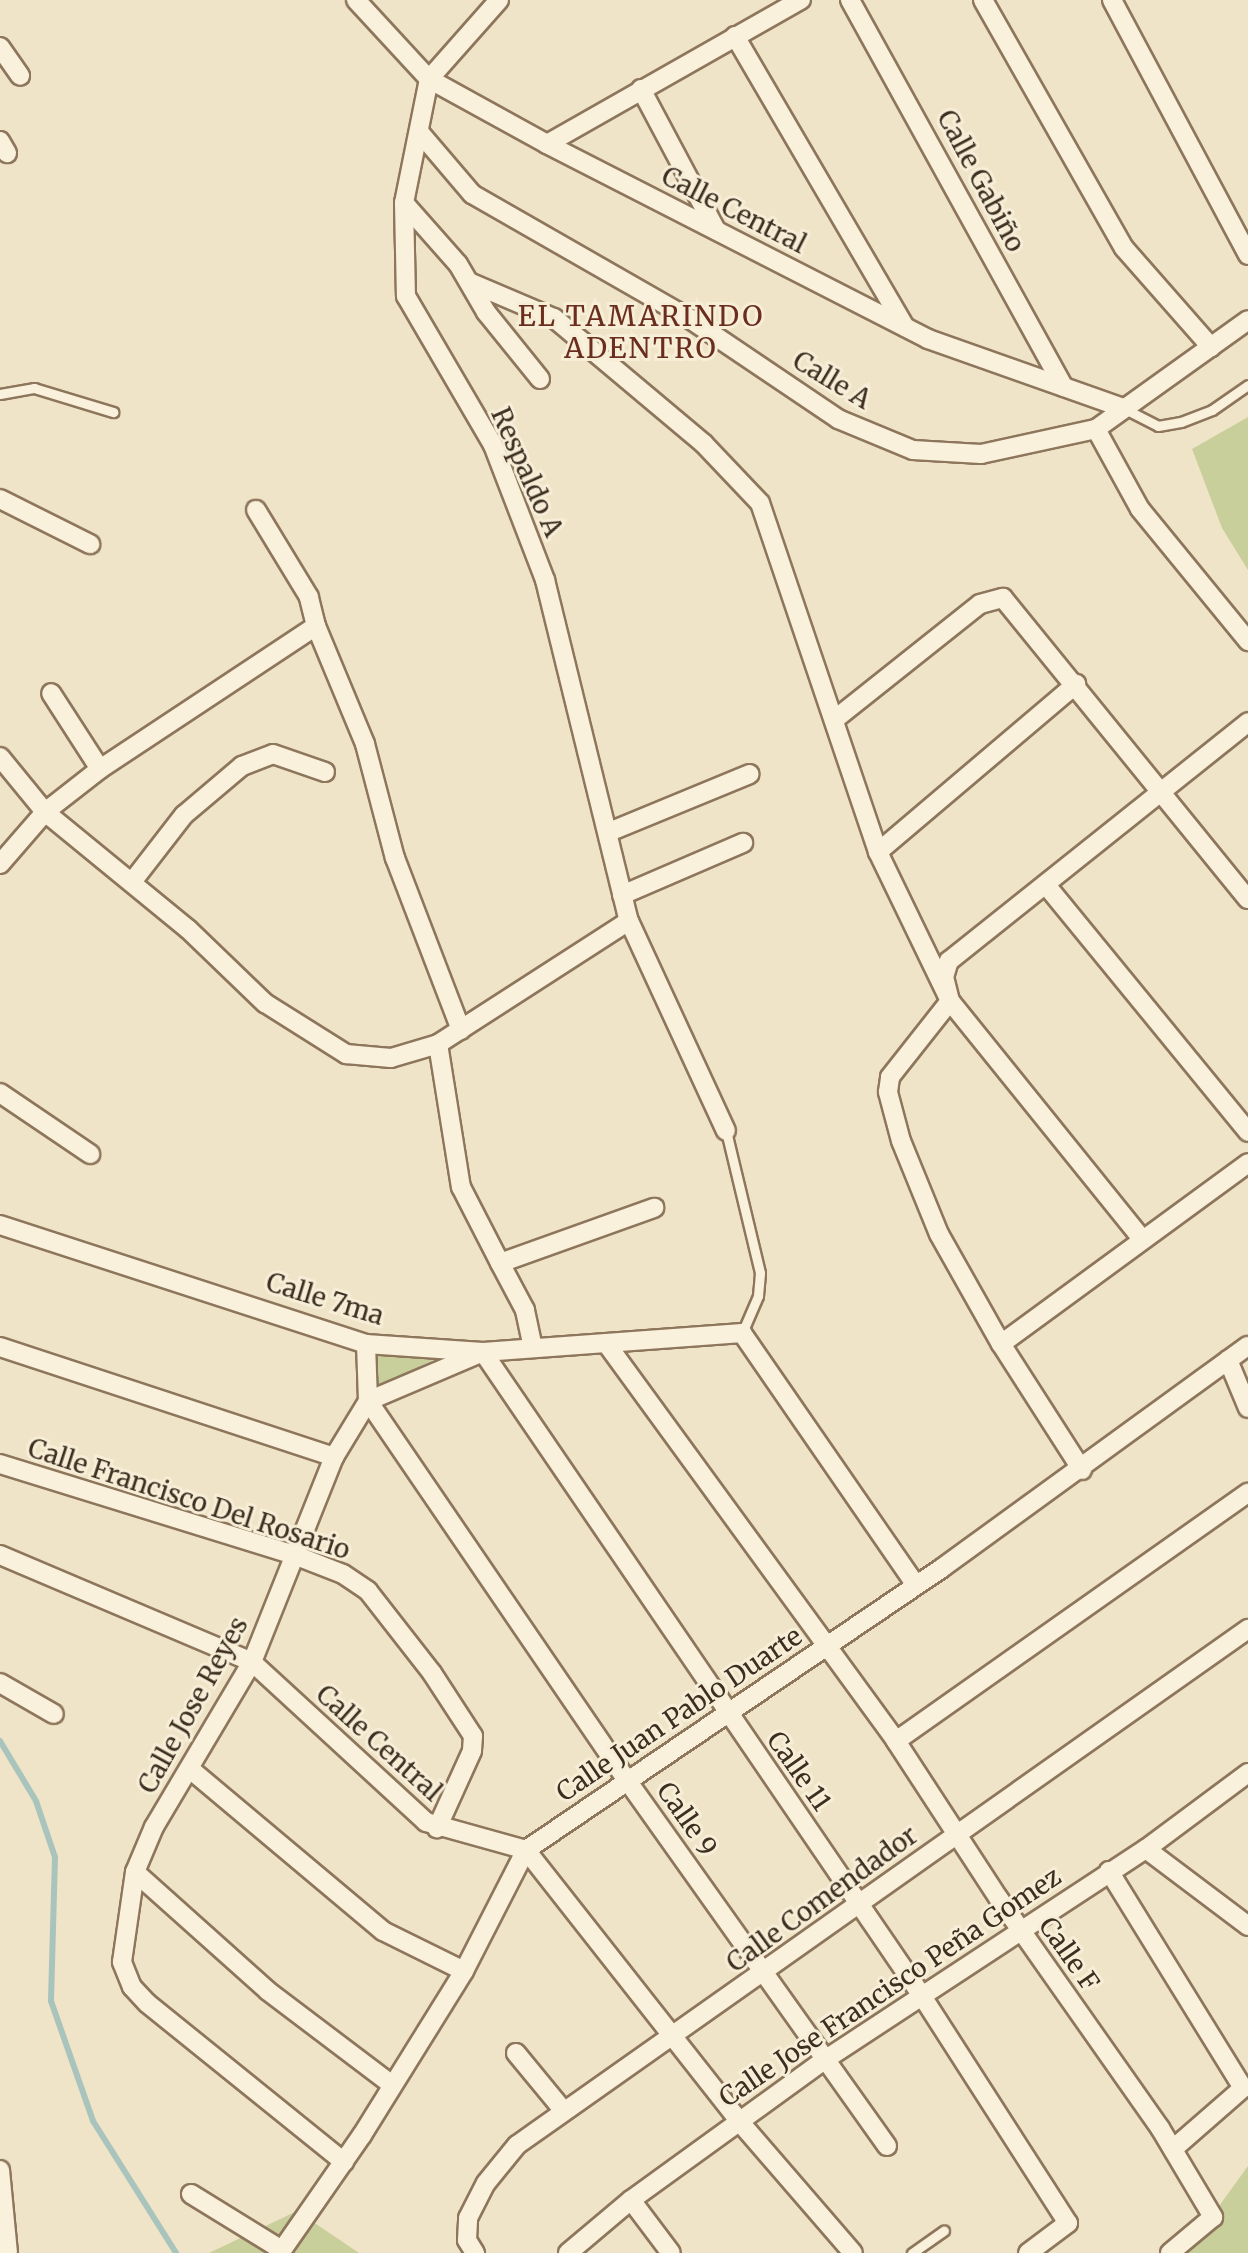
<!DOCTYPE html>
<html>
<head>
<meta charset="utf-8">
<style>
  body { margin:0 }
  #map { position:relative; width:1248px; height:2253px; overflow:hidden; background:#f0e4c8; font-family:Merriweather,serif }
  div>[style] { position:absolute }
  .green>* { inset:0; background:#c9cf9b }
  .stream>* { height:6px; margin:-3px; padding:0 3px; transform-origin:3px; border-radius:3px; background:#a9c4bc }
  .roads { filter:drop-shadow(2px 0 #8d765c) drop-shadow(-2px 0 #8d765c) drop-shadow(0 2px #8d765c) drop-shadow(0 -2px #8d765c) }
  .service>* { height:9px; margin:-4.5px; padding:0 4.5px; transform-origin:4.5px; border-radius:4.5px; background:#faf1dc }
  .minor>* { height:18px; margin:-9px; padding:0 9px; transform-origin:9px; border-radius:9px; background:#faf1dc }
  span { translate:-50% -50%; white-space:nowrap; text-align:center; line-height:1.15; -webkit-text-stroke:6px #f7eed8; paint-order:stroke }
  .street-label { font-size:26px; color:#3d2e20 }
  .neighbourhood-label { font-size:28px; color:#6b2e1e; letter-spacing:2px }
</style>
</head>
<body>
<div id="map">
  <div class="green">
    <i style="clip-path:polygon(1248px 417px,1248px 570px,1222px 528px,1192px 449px)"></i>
    <i style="clip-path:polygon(375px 1354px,445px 1354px,377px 1388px)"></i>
    <i style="clip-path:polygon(1248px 2166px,1248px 2253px,1185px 2253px)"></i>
    <i style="clip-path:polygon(297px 2211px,359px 2253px,209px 2253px)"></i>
  </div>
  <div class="stream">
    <i style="left:0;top:1741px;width:70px;rotate:59deg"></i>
    <i style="left:36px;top:1801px;width:59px;rotate:71.3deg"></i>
    <i style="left:55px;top:1857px;width:144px;rotate:91.6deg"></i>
    <i style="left:51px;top:2001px;width:127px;rotate:70.7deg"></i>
    <i style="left:93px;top:2121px;width:156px;rotate:57.8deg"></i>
  </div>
  <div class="roads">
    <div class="service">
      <i style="left:0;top:394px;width:35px;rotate:-10deg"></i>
      <i style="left:34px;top:388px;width:83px;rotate:16.9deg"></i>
      <i style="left:1123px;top:408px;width:39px;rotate:27deg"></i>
      <i style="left:1158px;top:426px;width:23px;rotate:-10deg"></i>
      <i style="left:1181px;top:422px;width:33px;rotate:-21deg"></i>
      <i style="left:1212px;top:410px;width:44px;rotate:-34.8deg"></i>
      <i style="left:726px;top:1131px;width:146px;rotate:76.5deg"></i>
      <i style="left:760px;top:1273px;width:23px;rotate:95deg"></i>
      <i style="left:758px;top:1296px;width:40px;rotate:113.4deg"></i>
      <i style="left:912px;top:2253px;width:39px;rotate:-35deg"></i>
    </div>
    <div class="minor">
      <i style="left:356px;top:0;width:108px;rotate:47.3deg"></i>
      <i style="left:429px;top:79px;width:135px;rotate:28.8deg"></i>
      <i style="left:547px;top:144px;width:428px;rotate:27.1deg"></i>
      <i style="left:928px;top:339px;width:207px;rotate:19.5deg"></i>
      <i style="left:499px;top:0;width:106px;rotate:131.5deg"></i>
      <i style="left:429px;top:79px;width:126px;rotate:101.4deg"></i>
      <i style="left:404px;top:203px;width:93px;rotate:88.8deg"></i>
      <i style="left:406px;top:296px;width:173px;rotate:59.7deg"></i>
      <i style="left:493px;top:445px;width:145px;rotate:68.9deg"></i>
      <i style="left:545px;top:580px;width:351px;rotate:76.2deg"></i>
      <i style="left:629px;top:921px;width:231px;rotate:65.2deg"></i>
      <i style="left:850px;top:0;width:442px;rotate:61.1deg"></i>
      <i style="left:983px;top:0;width:285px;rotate:60.4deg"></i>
      <i style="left:1124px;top:248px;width:132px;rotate:48.7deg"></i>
      <i style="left:1112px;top:0;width:289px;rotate:61.9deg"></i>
      <i style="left:735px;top:36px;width:337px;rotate:59.7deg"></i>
      <i style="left:0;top:47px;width:35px;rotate:55deg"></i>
      <i style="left:641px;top:89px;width:160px;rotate:62deg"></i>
      <i style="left:421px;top:134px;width:79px;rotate:49.6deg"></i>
      <i style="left:472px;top:194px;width:251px;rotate:29.8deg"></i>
      <i style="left:690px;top:319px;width:179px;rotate:34deg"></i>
      <i style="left:838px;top:419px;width:81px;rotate:22.5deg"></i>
      <i style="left:913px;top:450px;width:68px;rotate:3.4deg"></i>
      <i style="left:981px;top:454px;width:118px;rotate:-12.3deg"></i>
      <i style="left:1096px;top:429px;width:187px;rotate:-35.6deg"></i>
      <i style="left:0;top:141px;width:14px;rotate:60deg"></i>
      <i style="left:547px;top:144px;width:292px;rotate:-29.6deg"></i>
      <i style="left:404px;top:203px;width:81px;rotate:48.5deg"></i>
      <i style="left:458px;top:264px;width:56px;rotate:59.7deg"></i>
      <i style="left:486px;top:312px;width:86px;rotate:51.1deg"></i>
      <i style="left:469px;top:282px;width:92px;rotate:23deg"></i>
      <i style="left:554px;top:318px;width:196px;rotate:40deg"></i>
      <i style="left:704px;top:444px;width:81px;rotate:46.5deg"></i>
      <i style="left:760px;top:503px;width:368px;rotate:71.3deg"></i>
      <i style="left:878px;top:852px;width:165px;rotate:64.2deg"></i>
      <i style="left:950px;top:1001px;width:304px;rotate:51.1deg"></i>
      <i style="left:1096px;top:429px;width:91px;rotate:61.2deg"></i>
      <i style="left:1140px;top:509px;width:171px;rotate:50.7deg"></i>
      <i style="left:0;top:499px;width:101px;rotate:26.6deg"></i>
      <i style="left:316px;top:626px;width:128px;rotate:67.4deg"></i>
      <i style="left:365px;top:744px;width:118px;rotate:75.3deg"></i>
      <i style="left:395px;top:858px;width:184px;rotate:69deg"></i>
      <i style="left:834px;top:720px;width:186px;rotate:-38.5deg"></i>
      <i style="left:980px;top:604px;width:24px;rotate:-15deg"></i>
      <i style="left:1003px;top:598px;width:388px;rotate:50.9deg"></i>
      <i style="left:0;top:757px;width:71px;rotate:50.7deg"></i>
      <i style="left:45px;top:812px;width:185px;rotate:39.3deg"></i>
      <i style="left:188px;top:929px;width:107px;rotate:43.9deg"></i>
      <i style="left:265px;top:1003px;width:96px;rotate:32.2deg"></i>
      <i style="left:346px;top:1054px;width:45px;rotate:5.1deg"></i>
      <i style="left:391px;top:1058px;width:49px;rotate:-16.6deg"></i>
      <i style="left:438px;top:1044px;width:227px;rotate:-32.8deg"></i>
      <i style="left:100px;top:769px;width:259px;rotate:-33.5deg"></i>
      <i style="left:316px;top:626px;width:30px;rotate:-104deg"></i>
      <i style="left:309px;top:597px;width:102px;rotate:-121.3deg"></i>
      <i style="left:609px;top:832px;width:152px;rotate:-22.4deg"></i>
      <i style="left:878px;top:852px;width:260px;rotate:-40.3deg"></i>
      <i style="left:0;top:864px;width:69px;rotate:-49.1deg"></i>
      <i style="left:45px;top:812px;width:70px;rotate:-38deg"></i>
      <i style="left:100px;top:769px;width:90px;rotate:-122.8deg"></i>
      <i style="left:132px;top:882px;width:85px;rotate:-52.2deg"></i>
      <i style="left:184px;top:815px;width:76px;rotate:-40.2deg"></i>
      <i style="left:242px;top:766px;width:33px;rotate:-21deg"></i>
      <i style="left:273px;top:754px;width:55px;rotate:19.1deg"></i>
      <i style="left:1046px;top:885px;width:319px;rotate:50.7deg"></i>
      <i style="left:622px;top:895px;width:132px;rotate:-23.3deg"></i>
      <i style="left:438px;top:1044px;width:145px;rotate:80.9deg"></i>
      <i style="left:461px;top:1187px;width:85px;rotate:62.8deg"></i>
      <i style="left:0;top:1093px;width:109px;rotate:34.1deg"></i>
      <i style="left:0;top:1225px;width:385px;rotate:18deg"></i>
      <i style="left:366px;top:1344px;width:117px;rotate:3.9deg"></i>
      <i style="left:483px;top:1352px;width:260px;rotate:-4.2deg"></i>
      <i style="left:742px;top:1333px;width:306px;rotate:55.4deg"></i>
      <i style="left:606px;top:1343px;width:492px;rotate:53.9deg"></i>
      <i style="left:896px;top:1741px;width:189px;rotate:56.9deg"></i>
      <i style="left:999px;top:1899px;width:280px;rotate:54.9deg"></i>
      <i style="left:1160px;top:2128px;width:104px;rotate:59.2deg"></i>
      <i style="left:1213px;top:2217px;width:56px;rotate:140.1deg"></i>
      <i style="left:1001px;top:1344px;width:306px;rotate:-36.2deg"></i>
      <i style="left:0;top:1347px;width:352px;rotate:18.2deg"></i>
      <i style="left:533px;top:1348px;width:39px;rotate:-102deg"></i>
      <i style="left:525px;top:1310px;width:53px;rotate:-118deg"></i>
      <i style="left:500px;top:1263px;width:164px;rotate:-19.7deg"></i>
      <i style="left:1228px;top:1360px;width:52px;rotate:67.4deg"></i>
      <i style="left:0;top:1464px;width:311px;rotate:17.2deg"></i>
      <i style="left:297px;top:1556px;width:49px;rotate:21.4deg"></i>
      <i style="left:343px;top:1574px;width:30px;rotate:34deg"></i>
      <i style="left:368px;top:1591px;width:104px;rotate:52deg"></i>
      <i style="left:432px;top:1673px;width:75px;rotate:56.9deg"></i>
      <i style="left:473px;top:1736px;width:15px;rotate:94deg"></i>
      <i style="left:472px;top:1751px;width:85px;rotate:114.4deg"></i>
      <i style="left:1082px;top:1470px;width:150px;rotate:-122.7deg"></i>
      <i style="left:1001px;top:1344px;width:126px;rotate:-119.4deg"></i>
      <i style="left:939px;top:1234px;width:100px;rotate:-112.2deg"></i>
      <i style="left:901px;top:1141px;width:51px;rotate:-104.9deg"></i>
      <i style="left:888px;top:1092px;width:15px;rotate:-82deg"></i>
      <i style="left:890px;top:1077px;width:97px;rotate:-51.7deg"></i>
      <i style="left:950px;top:1001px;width:25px;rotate:-104deg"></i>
      <i style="left:944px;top:977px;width:17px;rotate:-73deg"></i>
      <i style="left:949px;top:961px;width:383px;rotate:-38.6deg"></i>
      <i style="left:0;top:1555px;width:274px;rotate:23deg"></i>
      <i style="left:252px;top:1662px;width:236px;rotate:42.6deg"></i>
      <i style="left:426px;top:1822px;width:104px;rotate:15.6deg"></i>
      <i style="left:526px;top:1850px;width:345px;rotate:51.8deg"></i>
      <i style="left:739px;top:2121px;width:174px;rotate:49.2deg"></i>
      <i style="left:0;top:1683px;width:62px;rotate:29.9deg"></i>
      <i style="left:896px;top:1741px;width:431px;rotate:-35.2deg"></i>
      <i style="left:190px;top:1769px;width:252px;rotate:40deg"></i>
      <i style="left:383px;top:1931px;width:90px;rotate:26.3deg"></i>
      <i style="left:1146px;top:1849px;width:128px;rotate:37deg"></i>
      <i style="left:1109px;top:1871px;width:255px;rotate:58.3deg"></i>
      <i style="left:1243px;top:2088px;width:93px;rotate:138.9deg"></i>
      <i style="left:135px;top:1872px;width:178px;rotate:41.8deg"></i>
      <i style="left:268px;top:1991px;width:154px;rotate:37.1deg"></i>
      <i style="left:516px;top:2053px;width:74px;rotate:50.5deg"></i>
      <i style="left:887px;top:2146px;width:447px;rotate:-125.4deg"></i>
      <i style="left:628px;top:1782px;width:461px;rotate:-124.3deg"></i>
      <i style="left:368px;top:1401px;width:125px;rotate:-23.1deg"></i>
      <i style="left:483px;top:1352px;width:779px;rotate:55.72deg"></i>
      <i style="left:922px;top:1996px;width:270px;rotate:57.3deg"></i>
      <i style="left:1068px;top:2223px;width:50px;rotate:143.1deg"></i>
      <i style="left:344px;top:2162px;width:253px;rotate:-141.1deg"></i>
      <i style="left:147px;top:2003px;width:22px;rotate:-133deg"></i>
      <i style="left:132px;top:1987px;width:27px;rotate:-112deg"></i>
      <i style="left:122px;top:1962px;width:91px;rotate:-81.8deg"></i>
      <i style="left:135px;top:1872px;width:49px;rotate:-67.1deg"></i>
      <i style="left:154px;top:1827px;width:192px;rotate:-59.3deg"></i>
      <i style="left:252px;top:1662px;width:221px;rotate:-68.2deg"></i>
      <i style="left:334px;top:1457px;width:66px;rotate:-58.7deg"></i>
      <i style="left:368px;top:1401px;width:57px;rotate:-92deg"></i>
      <i style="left:0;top:2170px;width:83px;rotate:84.5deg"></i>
      <i style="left:191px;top:2194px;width:107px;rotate:31.6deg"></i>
      <i style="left:631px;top:2200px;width:66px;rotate:53deg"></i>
      <i style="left:280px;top:2253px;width:144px;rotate:-55.2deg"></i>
      <i style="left:362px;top:2135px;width:193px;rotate:-58.1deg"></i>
      <i style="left:464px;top:1971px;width:136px;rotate:-62.9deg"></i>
      <i style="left:526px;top:1850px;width:503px;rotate:-34.13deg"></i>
      <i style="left:942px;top:1568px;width:378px;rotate:-36deg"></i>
      <i style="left:475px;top:2253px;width:15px;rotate:-122deg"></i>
      <i style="left:467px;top:2240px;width:22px;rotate:-87deg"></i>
      <i style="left:468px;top:2218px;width:39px;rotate:-63deg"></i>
      <i style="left:486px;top:2183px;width:49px;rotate:-50.8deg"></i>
      <i style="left:517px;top:2145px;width:895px;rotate:-35.22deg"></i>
      <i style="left:568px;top:2253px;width:82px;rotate:-40.1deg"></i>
      <i style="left:631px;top:2200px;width:237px;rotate:-35.9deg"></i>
      <i style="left:823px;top:2061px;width:386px;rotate:-33.3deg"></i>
      <i style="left:1146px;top:1849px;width:127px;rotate:-36.7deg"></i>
    </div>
  </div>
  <div class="street-label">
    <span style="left:981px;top:181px;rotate:62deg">Calle Gabiño</span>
    <span style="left:734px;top:210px;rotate:27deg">Calle Central</span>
    <span style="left:832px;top:380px;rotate:31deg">Calle A</span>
    <span style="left:527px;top:472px;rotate:66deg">Respaldo A</span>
    <span style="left:325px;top:1299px;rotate:17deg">Calle 7ma</span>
    <span style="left:189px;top:1499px;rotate:18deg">Calle Francisco Del Rosario</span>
    <span style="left:193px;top:1705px;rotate:-61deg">Calle Jose Reyes</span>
    <span style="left:679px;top:1714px;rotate:-34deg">Calle Juan Pablo Duarte</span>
    <span style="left:379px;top:1743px;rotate:42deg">Calle Central</span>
    <span style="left:799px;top:1771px;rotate:55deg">Calle 11</span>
    <span style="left:687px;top:1819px;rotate:55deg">Calle 9</span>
    <span style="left:822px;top:1899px;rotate:-36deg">Calle Comendador</span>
    <span style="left:1069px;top:1954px;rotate:55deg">Calle F</span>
    <span style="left:890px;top:1987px;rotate:-34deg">Calle Jose Francisco Peña Gomez</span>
  </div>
  <div class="neighbourhood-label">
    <span style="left:641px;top:332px">EL TAMARINDO<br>ADENTRO</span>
  </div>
</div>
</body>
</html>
